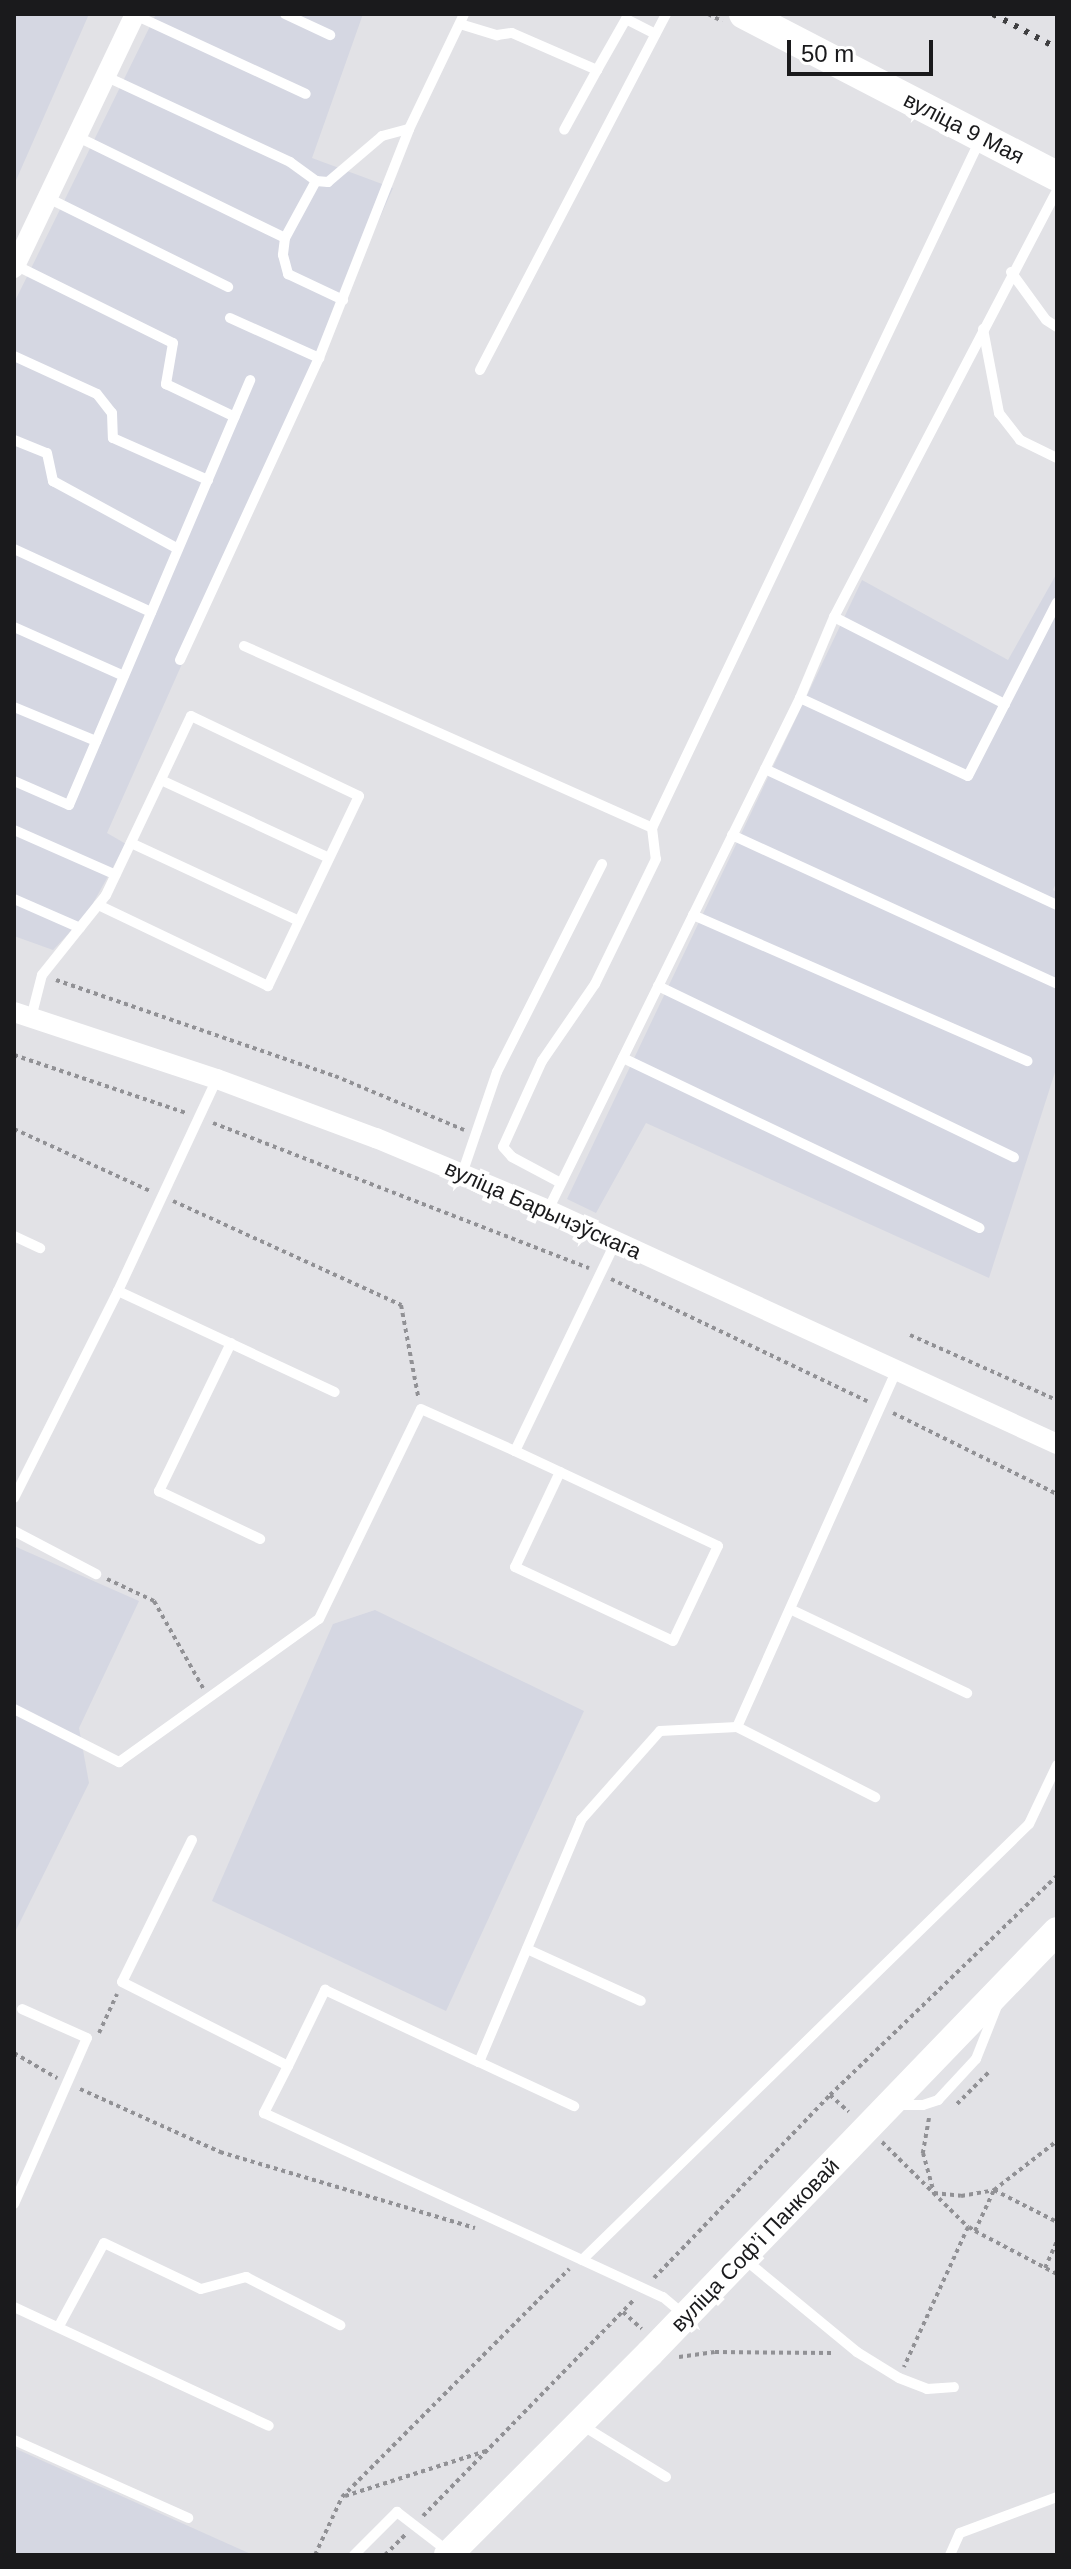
<!DOCTYPE html>
<html>
<head>
<meta charset="utf-8">
<style>
  body { margin:0 }
  #map { position:relative; width:1071px; height:2569px; overflow:hidden; background:#e2e2e6; font-family:Helvetica,sans-serif }
  div>[style] { position:absolute }
  .built>* { inset:0; background:#d5d7e2 }
  .path>* { height:4px; margin-top:-2px; transform-origin:0; background:repeating-linear-gradient(90deg,#919195 0 4px,transparent 0 8px) }
  .service>* { height:10px; margin:-5px; padding:0 5px; transform-origin:5px; border-radius:5px; background:#fff }
  .minor>* { height:20px; margin:-10px; padding:0 10px; transform-origin:10px; border-radius:10px; background:#fff }
  .secondary>* { height:28px; margin:-14px; padding:0 14px; transform-origin:14px; border-radius:14px; background:#fff }
  .primary>* { height:30px; margin:-15px; padding:0 15px; transform-origin:15px; border-radius:15px; background:#fff }
  .rail>* { height:6px; margin-top:-3px; transform-origin:0; background:repeating-linear-gradient(90deg,#3f3f41 0 4px,transparent 0 12px) }
  span { translate:-50% -50%; white-space:nowrap; text-align:center; line-height:1.15; -webkit-text-stroke:8px #fff; paint-order:stroke }
  .street-label { font-size:22px; color:#1a1a1c }
  .frame { position:absolute; inset:0; border:16px solid #1a1a1c; pointer-events:none }
  .scale { position:absolute; left:787px; top:40px; width:146px; height:36px; box-sizing:border-box; border:4px solid #1a1a1c; border-top:0; padding-left:10px; font-size:24px; line-height:28px; white-space:nowrap; color:#1a1a1c; -webkit-text-stroke:6px #fff; paint-order:stroke }
</style>
</head>
<body>
<div id="map">
  <div class="built">
    <i style="clip-path:polygon(14px 14px,89px 14px,14px 185px)"></i>
    <i style="clip-path:polygon(156px 14px,363px 14px,312px 158px,393px 188px,107px 833px,126px 844px,87px 914px,53px 950px,14px 936px,14px 303px)"></i>
    <i style="clip-path:polygon(1057px 573px,1057px 881px,1053px 890px,1057px 892px,1057px 1066px,989px 1278px,646px 1123px,596px 1213px,567px 1199px,862px 580px,1008px 660px)"></i>
    <i style="clip-path:polygon(14px 1546px,139px 1601px,79px 1728px,89px 1783px,14px 1934px)"></i>
    <i style="clip-path:polygon(375px 1610px,584px 1711px,446px 2011px,212px 1901px,333px 1624px)"></i>
    <i style="clip-path:polygon(14px 2448px,253px 2555px,14px 2555px)"></i>
  </div>
  <div class="path">
    <i style="left:708px;top:14px;width:16px;rotate:27deg"></i>
    <i style="left:56px;top:980px;width:295px;rotate:19deg"></i>
    <i style="left:335px;top:1076px;width:140px;rotate:22.7deg"></i>
    <i style="left:14px;top:1055px;width:182px;rotate:18.6deg"></i>
    <i style="left:213px;top:1123px;width:403px;rotate:21.1deg"></i>
    <i style="left:14px;top:1129px;width:149px;rotate:24.5deg"></i>
    <i style="left:173px;top:1201px;width:251px;rotate:24.5deg"></i>
    <i style="left:401px;top:1305px;width:93px;rotate:79.4deg"></i>
    <i style="left:611px;top:1279px;width:284px;rotate:25.5deg"></i>
    <i style="left:910px;top:1335px;width:161px;rotate:23.9deg"></i>
    <i style="left:893px;top:1413px;width:183px;rotate:26.3deg"></i>
    <i style="left:107px;top:1579px;width:52px;rotate:25.1deg"></i>
    <i style="left:154px;top:1601px;width:100px;rotate:60.6deg"></i>
    <i style="left:99px;top:2033px;width:43px;rotate:-65.2deg"></i>
    <i style="left:14px;top:2053px;width:50px;rotate:30.2deg"></i>
    <i style="left:80px;top:2089px;width:154px;rotate:24.2deg"></i>
    <i style="left:220px;top:2152px;width:266px;rotate:16.6deg"></i>
    <i style="left:830px;top:2095px;width:25px;rotate:42deg"></i>
    <i style="left:957px;top:2104px;width:45px;rotate:-45deg"></i>
    <i style="left:929px;top:2118px;width:36px;rotate:100deg"></i>
    <i style="left:923px;top:2153px;width:41px;rotate:74.6deg"></i>
    <i style="left:934px;top:2193px;width:27px;rotate:6deg"></i>
    <i style="left:961px;top:2196px;width:34px;rotate:-10deg"></i>
    <i style="left:994px;top:2190px;width:80px;rotate:-37.9deg"></i>
    <i style="left:882px;top:2142px;width:121px;rotate:44.7deg"></i>
    <i style="left:968px;top:2227px;width:154px;rotate:114.6deg"></i>
    <i style="left:969px;top:2227px;width:7px;rotate:34deg"></i>
    <i style="left:975px;top:2231px;width:45px;rotate:-65.1deg"></i>
    <i style="left:994px;top:2190px;width:71px;rotate:26.9deg"></i>
    <i style="left:975px;top:2231px;width:93px;rotate:27.7deg"></i>
    <i style="left:1045px;top:2268px;width:30px;rotate:-66deg"></i>
    <i style="left:654px;top:2278px;width:254px;rotate:-46.1deg"></i>
    <i style="left:830px;top:2095px;width:315px;rotate:-44deg"></i>
    <i style="left:623px;top:2312px;width:25px;rotate:42deg"></i>
    <i style="left:679px;top:2357px;width:36px;rotate:-8deg"></i>
    <i style="left:715px;top:2352px;width:119px;rotate:0.5deg"></i>
    <i style="left:345px;top:2496px;width:148px;rotate:-17.7deg"></i>
    <i style="left:423px;top:2516px;width:303px;rotate:-45.7deg"></i>
    <i style="left:315px;top:2555px;width:64px;rotate:-65deg"></i>
    <i style="left:342px;top:2497px;width:322px;rotate:-45.1deg"></i>
    <i style="left:385px;top:2555px;width:30px;rotate:-45deg"></i>
  </div>
  <div class="service">
    <i style="left:285px;top:14px;width:50px;rotate:25deg"></i>
    <i style="left:135px;top:15px;width:188px;rotate:24.8deg"></i>
    <i style="left:460px;top:24px;width:39px;rotate:17deg"></i>
    <i style="left:497px;top:35px;width:15px;rotate:-8deg"></i>
    <i style="left:512px;top:33px;width:93px;rotate:23.5deg"></i>
    <i style="left:597px;top:70px;width:68px;rotate:118.8deg"></i>
    <i style="left:597px;top:70px;width:59px;rotate:-60.4deg"></i>
    <i style="left:626px;top:19px;width:33px;rotate:27deg"></i>
    <i style="left:107px;top:77px;width:202px;rotate:24.9deg"></i>
    <i style="left:290px;top:162px;width:32px;rotate:36deg"></i>
    <i style="left:316px;top:181px;width:12px;rotate:5deg"></i>
    <i style="left:328px;top:182px;width:71px;rotate:-40.4deg"></i>
    <i style="left:382px;top:136px;width:28px;rotate:-15deg"></i>
    <i style="left:78px;top:137px;width:230px;rotate:26deg"></i>
    <i style="left:285px;top:238px;width:17px;rotate:97deg"></i>
    <i style="left:283px;top:255px;width:20px;rotate:75deg"></i>
    <i style="left:288px;top:274px;width:61px;rotate:25.3deg"></i>
    <i style="left:48px;top:198px;width:201px;rotate:26.3deg"></i>
    <i style="left:285px;top:238px;width:65px;rotate:-61.5deg"></i>
    <i style="left:15px;top:265px;width:176px;rotate:26.3deg"></i>
    <i style="left:173px;top:343px;width:42px;rotate:99.7deg"></i>
    <i style="left:166px;top:384px;width:76px;rotate:25.6deg"></i>
    <i style="left:1011px;top:272px;width:59px;rotate:53.9deg"></i>
    <i style="left:1046px;top:320px;width:13px;rotate:32deg"></i>
    <i style="left:230px;top:318px;width:98px;rotate:24.2deg"></i>
    <i style="left:983px;top:329px;width:86px;rotate:79.2deg"></i>
    <i style="left:999px;top:413px;width:34px;rotate:52deg"></i>
    <i style="left:1020px;top:440px;width:41px;rotate:25.9deg"></i>
    <i style="left:14px;top:356px;width:91px;rotate:24.6deg"></i>
    <i style="left:97px;top:394px;width:24px;rotate:52deg"></i>
    <i style="left:112px;top:413px;width:25px;rotate:88deg"></i>
    <i style="left:113px;top:438px;width:104px;rotate:23.9deg"></i>
    <i style="left:480px;top:370px;width:402px;rotate:-62.4deg"></i>
    <i style="left:14px;top:440px;width:35px;rotate:22deg"></i>
    <i style="left:47px;top:453px;width:29px;rotate:78deg"></i>
    <i style="left:53px;top:481px;width:142px;rotate:28.5deg"></i>
    <i style="left:14px;top:549px;width:151px;rotate:24.7deg"></i>
    <i style="left:834px;top:617px;width:192px;rotate:27deg"></i>
    <i style="left:14px;top:627px;width:120px;rotate:24deg"></i>
    <i style="left:244px;top:646px;width:447px;rotate:24deg"></i>
    <i style="left:652px;top:828px;width:31px;rotate:83deg"></i>
    <i style="left:656px;top:859px;width:139px;rotate:116deg"></i>
    <i style="left:595px;top:984px;width:93px;rotate:124.5deg"></i>
    <i style="left:542px;top:1061px;width:94px;rotate:114.4deg"></i>
    <i style="left:503px;top:1147px;width:13px;rotate:48deg"></i>
    <i style="left:512px;top:1157px;width:55px;rotate:28deg"></i>
    <i style="left:180px;top:660px;width:332px;rotate:-65.3deg"></i>
    <i style="left:319px;top:358px;width:246px;rotate:-68.5deg"></i>
    <i style="left:409px;top:129px;width:127px;rotate:-64.4deg"></i>
    <i style="left:800px;top:698px;width:185px;rotate:24.9deg"></i>
    <i style="left:968px;top:776px;width:195px;rotate:-62.9deg"></i>
    <i style="left:14px;top:707px;width:89px;rotate:22.5deg"></i>
    <i style="left:765px;top:769px;width:322px;rotate:25deg"></i>
    <i style="left:161px;top:780px;width:185px;rotate:24.9deg"></i>
    <i style="left:14px;top:781px;width:60px;rotate:23.6deg"></i>
    <i style="left:69px;top:805px;width:462px;rotate:-66.9deg"></i>
    <i style="left:652px;top:828px;width:762px;rotate:-64.51deg"></i>
    <i style="left:14px;top:830px;width:111px;rotate:23.8deg"></i>
    <i style="left:732px;top:835px;width:358px;rotate:24.6deg"></i>
    <i style="left:131px;top:843px;width:185px;rotate:24.9deg"></i>
    <i style="left:14px;top:899px;width:72px;rotate:23.7deg"></i>
    <i style="left:693px;top:915px;width:365px;rotate:23.6deg"></i>
    <i style="left:658px;top:986px;width:395px;rotate:25.7deg"></i>
    <i style="left:31px;top:1018px;width:44px;rotate:-75.7deg"></i>
    <i style="left:42px;top:975px;width:102px;rotate:-51.3deg"></i>
    <i style="left:106px;top:895px;width:198px;rotate:-64.6deg"></i>
    <i style="left:191px;top:716px;width:186px;rotate:25.5deg"></i>
    <i style="left:359px;top:796px;width:211px;rotate:115.6deg"></i>
    <i style="left:268px;top:986px;width:188px;rotate:-154.5deg"></i>
    <i style="left:623px;top:1058px;width:395px;rotate:25.5deg"></i>
    <i style="left:462px;top:1174px;width:108px;rotate:-71.1deg"></i>
    <i style="left:497px;top:1072px;width:233px;rotate:-63.2deg"></i>
    <i style="left:548px;top:1210px;width:571px;rotate:-63.79deg"></i>
    <i style="left:800px;top:698px;width:88px;rotate:-67.2deg"></i>
    <i style="left:834px;top:617px;width:482px;rotate:-62.4deg"></i>
    <i style="left:14px;top:1236px;width:29px;rotate:25deg"></i>
    <i style="left:118px;top:1291px;width:239px;rotate:25deg"></i>
    <i style="left:231px;top:1343px;width:165px;rotate:115.9deg"></i>
    <i style="left:159px;top:1491px;width:112px;rotate:25.4deg"></i>
    <i style="left:560px;top:1472px;width:105px;rotate:115.3deg"></i>
    <i style="left:515px;top:1567px;width:174px;rotate:25.1deg"></i>
    <i style="left:673px;top:1641px;width:105px;rotate:-64.7deg"></i>
    <i style="left:718px;top:1546px;width:174px;rotate:-154.9deg"></i>
    <i style="left:560px;top:1472px;width:50px;rotate:-155deg"></i>
    <i style="left:515px;top:1451px;width:233px;rotate:-64.3deg"></i>
    <i style="left:14px;top:1498px;width:232px;rotate:-63.3deg"></i>
    <i style="left:118px;top:1291px;width:234px;rotate:-65deg"></i>
    <i style="left:14px;top:1531px;width:93px;rotate:27.7deg"></i>
    <i style="left:792px;top:1610px;width:194px;rotate:25.4deg"></i>
    <i style="left:14px;top:1709px;width:118px;rotate:26.8deg"></i>
    <i style="left:119px;top:1762px;width:246px;rotate:-35.6deg"></i>
    <i style="left:319px;top:1619px;width:233px;rotate:-64.1deg"></i>
    <i style="left:421px;top:1409px;width:103px;rotate:24.1deg"></i>
    <i style="left:737px;top:1727px;width:155px;rotate:26.9deg"></i>
    <i style="left:192px;top:1840px;width:158px;rotate:116.2deg"></i>
    <i style="left:122px;top:1982px;width:186px;rotate:26.8deg"></i>
    <i style="left:288px;top:2066px;width:53px;rotate:117.1deg"></i>
    <i style="left:264px;top:2113px;width:439px;rotate:24.8deg"></i>
    <i style="left:663px;top:2297px;width:26px;rotate:40deg"></i>
    <i style="left:527px;top:1949px;width:125px;rotate:24.5deg"></i>
    <i style="left:479px;top:2062px;width:105px;rotate:24.9deg"></i>
    <i style="left:288px;top:2066px;width:85px;rotate:-64deg"></i>
    <i style="left:325px;top:1990px;width:170px;rotate:25.1deg"></i>
    <i style="left:479px;top:2062px;width:263px;rotate:-67.1deg"></i>
    <i style="left:581px;top:1820px;width:119px;rotate:-48.4deg"></i>
    <i style="left:660px;top:1731px;width:77px;rotate:-3deg"></i>
    <i style="left:737px;top:1727px;width:392px;rotate:-65.9deg"></i>
    <i style="left:896px;top:2105px;width:27px"></i>
    <i style="left:923px;top:2105px;width:16px;rotate:-18deg"></i>
    <i style="left:938px;top:2100px;width:56px;rotate:-47.2deg"></i>
    <i style="left:976px;top:2059px;width:57px;rotate:-68.4deg"></i>
    <i style="left:14px;top:2204px;width:181px;rotate:-66.3deg"></i>
    <i style="left:87px;top:2038px;width:71px;rotate:-156deg"></i>
    <i style="left:743px;top:2258px;width:148px;rotate:39.5deg"></i>
    <i style="left:857px;top:2352px;width:49px;rotate:31.8deg"></i>
    <i style="left:899px;top:2378px;width:30px;rotate:21deg"></i>
    <i style="left:927px;top:2389px;width:27px;rotate:-4deg"></i>
    <i style="left:582px;top:2260px;width:624px;rotate:-44.29deg"></i>
    <i style="left:1029px;top:1824px;width:65px;rotate:-64.6deg"></i>
    <i style="left:14px;top:2307px;width:281px;rotate:25deg"></i>
    <i style="left:59px;top:2326px;width:94px;rotate:-61.5deg"></i>
    <i style="left:104px;top:2243px;width:107px;rotate:25.4deg"></i>
    <i style="left:201px;top:2289px;width:47px;rotate:-14.9deg"></i>
    <i style="left:246px;top:2277px;width:106px;rotate:27.1deg"></i>
    <i style="left:580px;top:2424px;width:101px;rotate:31.6deg"></i>
    <i style="left:14px;top:2440px;width:191px;rotate:24.1deg"></i>
    <i style="left:354px;top:2555px;width:61px;rotate:-45deg"></i>
    <i style="left:397px;top:2512px;width:66px;rotate:37.6deg"></i>
    <i style="left:950px;top:2555px;width:24px;rotate:-66deg"></i>
    <i style="left:960px;top:2533px;width:103px;rotate:-20.4deg"></i>
  </div>
  <div class="minor">
    <i style="left:14px;top:268px;width:281px;rotate:-64.5deg"></i>
    <i style="left:14px;top:1012px;width:214px;rotate:18.3deg"></i>
    <i style="left:217px;top:1079px;width:170px;rotate:20.4deg"></i>
    <i style="left:376px;top:1138px;width:186px;rotate:22.7deg"></i>
    <i style="left:548px;top:1210px;width:560px;rotate:24.69deg"></i>
  </div>
  <div class="secondary">
    <i style="left:448px;top:2555px;width:286px;rotate:-45deg"></i>
    <i style="left:650px;top:2353px;width:586px;rotate:-46.04deg"></i>
  </div>
  <div class="primary">
    <i style="left:744px;top:14px;width:352px;rotate:27.4deg"></i>
  </div>
  <div class="rail">
    <i style="left:993px;top:14px;width:72px;rotate:28deg"></i>
  </div>
  <div class="street-label">
    <span style="left:964px;top:128px;rotate:27deg">вуліца 9 Мая</span>
    <span style="left:543px;top:1210px;rotate:24deg">вуліца Барычэўскага</span>
    <span style="left:755px;top:2245px;rotate:-46deg">вуліца Софʼі Панковай</span>
  </div>
  <div class="frame"></div>
  <div class="scale">50 m</div>
</div>
</body>
</html>
